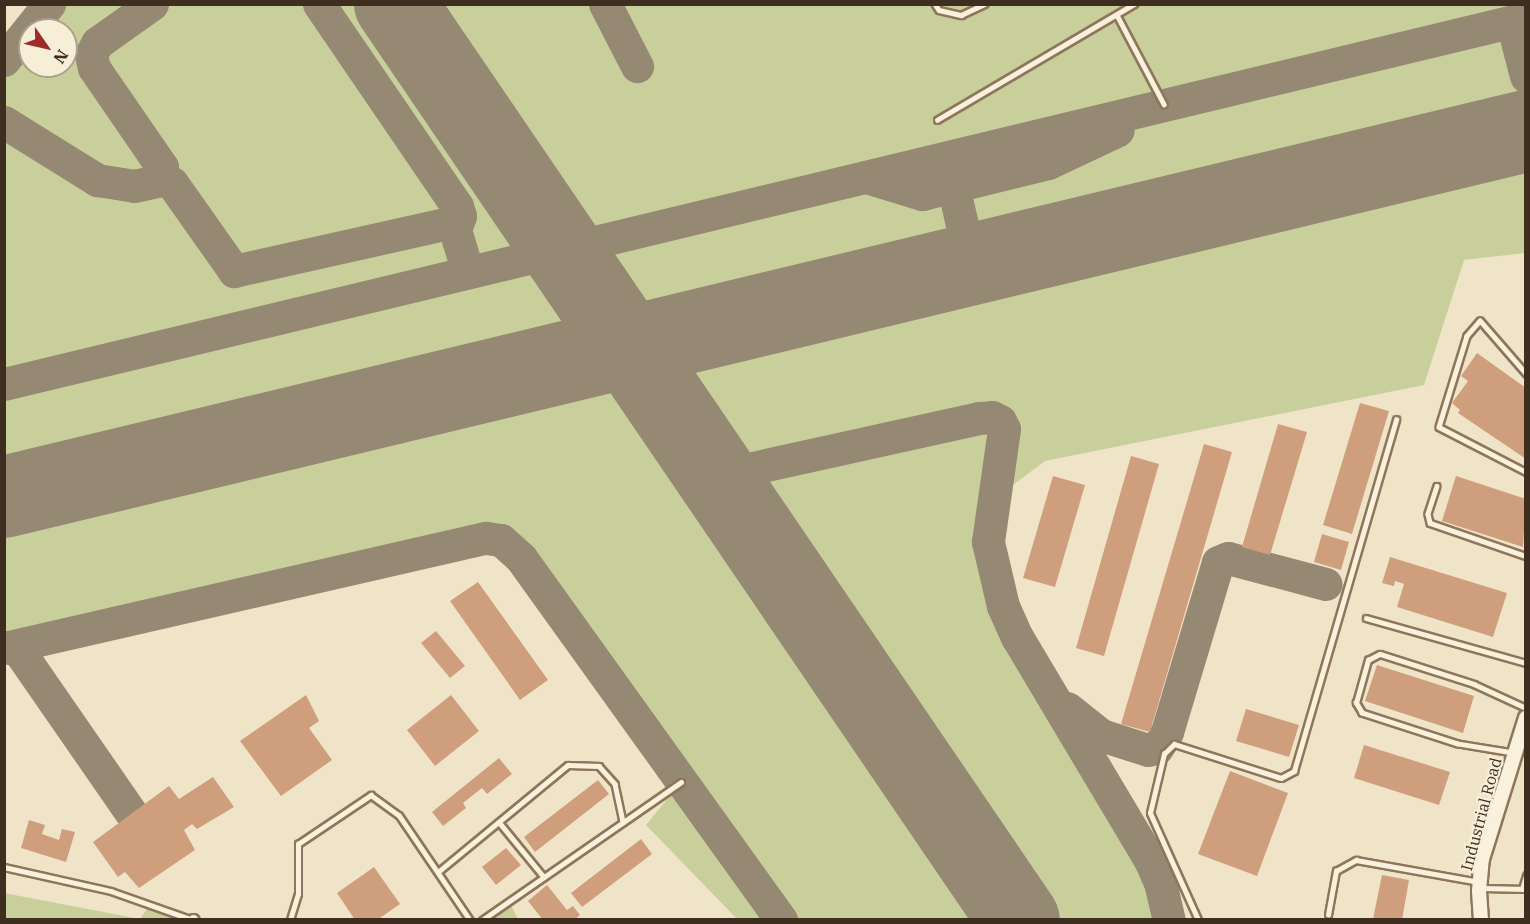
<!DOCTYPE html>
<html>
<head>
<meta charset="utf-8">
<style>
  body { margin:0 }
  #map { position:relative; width:1530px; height:924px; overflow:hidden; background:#f0e4c8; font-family:"IBM Plex Serif",serif }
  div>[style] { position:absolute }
  .green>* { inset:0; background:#c9cf9b }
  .taxiway>* { height:33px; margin:-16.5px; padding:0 16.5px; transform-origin:16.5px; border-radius:16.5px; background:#968974 }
  .runway>* { height:82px; margin:-41px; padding:0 41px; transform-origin:41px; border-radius:41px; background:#968974 }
  .building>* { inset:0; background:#cf9f7d }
  .roads { filter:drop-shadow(2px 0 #8d765c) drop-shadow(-2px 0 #8d765c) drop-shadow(0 2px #8d765c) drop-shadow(0 -2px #8d765c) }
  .lane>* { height:4.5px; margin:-2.25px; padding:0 2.25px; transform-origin:2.25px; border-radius:2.25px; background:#faf1dc }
  .street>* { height:9px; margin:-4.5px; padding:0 4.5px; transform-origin:4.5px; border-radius:4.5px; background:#faf1dc }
  .secondary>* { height:14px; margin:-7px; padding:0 7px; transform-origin:7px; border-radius:7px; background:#faf1dc }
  span { translate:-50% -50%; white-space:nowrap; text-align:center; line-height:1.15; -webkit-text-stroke:4.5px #f7eed8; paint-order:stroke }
  .street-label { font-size:16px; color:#3d2e20 }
  .frame { position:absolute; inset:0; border:6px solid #3d2e20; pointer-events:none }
  .north { position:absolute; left:18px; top:18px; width:60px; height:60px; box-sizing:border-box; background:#f7eed8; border:2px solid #ada18e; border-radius:50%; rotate:124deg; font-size:16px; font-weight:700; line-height:24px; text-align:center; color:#3d2e20 }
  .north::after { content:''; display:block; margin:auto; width:21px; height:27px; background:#9e2a2b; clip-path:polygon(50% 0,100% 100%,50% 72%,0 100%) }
</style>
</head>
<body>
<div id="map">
  <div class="green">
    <i style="clip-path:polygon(60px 4px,1525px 5px,1525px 253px,1464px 260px,1424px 385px,1045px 461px,1005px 491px,988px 542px,1003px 606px,1017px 637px,1150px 860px,1160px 882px,1169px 919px,737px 919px,646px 825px,681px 782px,597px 647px,522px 543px,502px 527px,490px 526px,5px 638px,4px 73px,30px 41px,30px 66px,66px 66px,66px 30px,39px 30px)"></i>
    <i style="clip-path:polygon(4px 893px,140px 919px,149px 906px,189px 919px,5px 919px)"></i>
    <i style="clip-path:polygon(508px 899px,518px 919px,482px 920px)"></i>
  </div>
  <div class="taxiway">
    <i style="left:152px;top:4px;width:67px;rotate:144.7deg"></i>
    <i style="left:97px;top:43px;width:13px;rotate:117deg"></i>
    <i style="left:91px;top:55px;width:13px;rotate:77deg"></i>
    <i style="left:94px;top:68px;width:120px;rotate:55.5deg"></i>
    <i style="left:162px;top:167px;width:9px;rotate:96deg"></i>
    <i style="left:161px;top:176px;width:9px;rotate:148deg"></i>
    <i style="left:319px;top:4px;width:245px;rotate:55.7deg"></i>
    <i style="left:457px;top:206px;width:10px;rotate:73deg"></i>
    <i style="left:460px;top:216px;width:15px;rotate:110deg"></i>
    <i style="left:605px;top:4px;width:70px;rotate:62.7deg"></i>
    <i style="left:1512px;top:22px;width:56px;rotate:75.5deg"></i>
    <i style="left:4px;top:60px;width:72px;rotate:-51.2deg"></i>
    <i style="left:4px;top:122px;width:110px;rotate:31.9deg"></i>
    <i style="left:97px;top:180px;width:37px;rotate:9deg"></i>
    <i style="left:134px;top:186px;width:29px;rotate:-12deg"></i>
    <i style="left:162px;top:180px;width:10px;rotate:17deg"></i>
    <i style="left:172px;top:183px;width:108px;rotate:54.8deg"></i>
    <i style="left:234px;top:271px;width:220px;rotate:-12.6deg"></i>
    <i style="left:449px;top:223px;width:9px;rotate:49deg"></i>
    <i style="left:455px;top:230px;width:34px;rotate:73deg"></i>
    <i style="left:465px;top:263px;width:12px;rotate:110deg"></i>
    <i style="left:949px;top:168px;width:98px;rotate:77.1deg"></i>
    <i style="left:866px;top:177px;width:59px;rotate:16.9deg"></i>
    <i style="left:922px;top:194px;width:130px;rotate:-13.8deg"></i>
    <i style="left:1048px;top:163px;width:77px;rotate:-25.2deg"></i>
    <i style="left:4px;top:384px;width:1565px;rotate:-13.52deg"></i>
    <i style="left:716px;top:476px;width:269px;rotate:-12.4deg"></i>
    <i style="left:979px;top:418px;width:13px;rotate:-4deg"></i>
    <i style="left:992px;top:417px;width:9px;rotate:27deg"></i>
    <i style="left:1000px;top:421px;width:9px;rotate:63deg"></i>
    <i style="left:1004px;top:429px;width:114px;rotate:98.1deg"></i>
    <i style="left:988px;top:542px;width:66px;rotate:76.8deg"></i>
    <i style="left:1003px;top:606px;width:34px;rotate:66deg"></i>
    <i style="left:1017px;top:637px;width:260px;rotate:59.2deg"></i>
    <i style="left:1150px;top:860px;width:24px;rotate:66deg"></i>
    <i style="left:1160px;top:882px;width:39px;rotate:77deg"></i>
    <i style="left:9px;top:647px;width:11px;rotate:22deg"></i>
    <i style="left:19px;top:651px;width:198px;rotate:55.3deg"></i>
    <i style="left:4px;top:648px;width:494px;rotate:-12.9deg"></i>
    <i style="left:486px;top:538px;width:15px;rotate:8deg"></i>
    <i style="left:501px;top:540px;width:27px;rotate:42deg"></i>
    <i style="left:521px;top:558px;width:446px;rotate:54.3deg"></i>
    <i style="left:1067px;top:708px;width:43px;rotate:38.5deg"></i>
    <i style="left:1101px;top:735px;width:49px;rotate:17.7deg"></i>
    <i style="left:1148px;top:750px;width:9px;rotate:-13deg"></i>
    <i style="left:1157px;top:748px;width:19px;rotate:-58deg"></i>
    <i style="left:1167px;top:732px;width:177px;rotate:-73.3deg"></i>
    <i style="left:1218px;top:562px;width:11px;rotate:-22deg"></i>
    <i style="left:1228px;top:558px;width:101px;rotate:14.9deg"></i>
  </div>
  <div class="runway">
    <i style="left:395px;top:4px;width:1108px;rotate:55.74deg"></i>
    <i style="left:4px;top:497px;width:1565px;rotate:-13.52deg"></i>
  </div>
  <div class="building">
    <i style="clip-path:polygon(1477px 353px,1526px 388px,1526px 459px,1458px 413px,1460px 410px,1452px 403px,1468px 381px,1461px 376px)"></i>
    <i style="clip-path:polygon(1360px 403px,1389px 411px,1352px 534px,1323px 525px)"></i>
    <i style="clip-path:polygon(1278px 424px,1307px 432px,1270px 555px,1242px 547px)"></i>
    <i style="clip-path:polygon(1204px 444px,1232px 452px,1150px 732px,1121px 724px)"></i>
    <i style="clip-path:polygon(1131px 456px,1159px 464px,1104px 656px,1076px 648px)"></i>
    <i style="clip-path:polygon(1053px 476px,1085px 485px,1055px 587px,1023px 578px)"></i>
    <i style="clip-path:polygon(1456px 476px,1526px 499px,1523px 547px,1442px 521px)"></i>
    <i style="clip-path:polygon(1322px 534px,1349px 542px,1341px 570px,1314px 562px)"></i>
    <i style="clip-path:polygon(1390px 557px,1507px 593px,1493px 637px,1397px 607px,1404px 584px,1395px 581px,1394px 586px,1382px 583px)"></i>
    <i style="clip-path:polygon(478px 582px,548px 680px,520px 700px,450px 601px)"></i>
    <i style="clip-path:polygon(436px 631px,465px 666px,450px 678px,421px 643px)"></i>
    <i style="clip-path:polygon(1377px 665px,1474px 696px,1463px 733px,1365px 701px)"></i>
    <i style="clip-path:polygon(306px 695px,319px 721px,309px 728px,332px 760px,281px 796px,240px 741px)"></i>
    <i style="clip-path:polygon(451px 695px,479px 731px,435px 766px,407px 730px)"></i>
    <i style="clip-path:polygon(1246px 709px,1299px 725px,1289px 757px,1236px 741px)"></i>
    <i style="clip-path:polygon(1364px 745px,1450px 772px,1439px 805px,1354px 778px)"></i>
    <i style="clip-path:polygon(499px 758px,512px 774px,487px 794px,482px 788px,463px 803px,466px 808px,443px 826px,432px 812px)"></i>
    <i style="clip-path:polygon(1230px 771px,1288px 793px,1257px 876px,1198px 854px)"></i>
    <i style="clip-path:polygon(213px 777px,234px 807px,197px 829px,192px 824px,184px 830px,195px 850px,139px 888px,125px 872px,118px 877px,93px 842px,169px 786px,179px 799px)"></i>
    <i style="clip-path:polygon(598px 780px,609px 794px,535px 852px,524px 837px)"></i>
    <i style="clip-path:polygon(29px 820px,45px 825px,42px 834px,59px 840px,62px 829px,75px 832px,66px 862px,21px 848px)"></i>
    <i style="clip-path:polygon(641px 839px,652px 854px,582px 907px,571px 893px)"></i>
    <i style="clip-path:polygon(506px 848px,521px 865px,496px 885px,482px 867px)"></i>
    <i style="clip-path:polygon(374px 867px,400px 904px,377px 920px,355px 920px,337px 893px)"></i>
    <i style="clip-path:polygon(1382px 875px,1409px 880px,1402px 920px,1373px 919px)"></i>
    <i style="clip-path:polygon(547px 885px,567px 910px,573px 906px,580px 915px,574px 920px,543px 920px,528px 901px)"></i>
  </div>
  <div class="roads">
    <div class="lane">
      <i style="left:935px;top:4px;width:7px;rotate:56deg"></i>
      <i style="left:939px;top:10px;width:23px;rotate:13deg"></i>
      <i style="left:961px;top:15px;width:26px;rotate:-25deg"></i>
      <i style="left:1117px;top:15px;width:101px;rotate:62.2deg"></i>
      <i style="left:937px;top:120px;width:229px;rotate:-30.5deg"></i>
      <i style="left:1526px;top:374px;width:70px;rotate:-131deg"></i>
      <i style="left:1480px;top:321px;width:20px;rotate:131deg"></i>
      <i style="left:1467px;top:336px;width:95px;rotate:107.1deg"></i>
      <i style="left:1439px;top:427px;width:98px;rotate:27.3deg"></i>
      <i style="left:1437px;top:486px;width:29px;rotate:108deg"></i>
      <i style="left:1428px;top:514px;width:9px;rotate:77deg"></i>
      <i style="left:1430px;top:523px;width:102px;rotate:19deg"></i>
      <i style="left:1366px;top:618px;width:166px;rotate:15.7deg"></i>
      <i style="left:1513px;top:753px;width:56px;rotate:-170.7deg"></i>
      <i style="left:1458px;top:744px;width:101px;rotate:-162.1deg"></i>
      <i style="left:1362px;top:713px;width:12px;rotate:-121deg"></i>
      <i style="left:1356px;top:703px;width:45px;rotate:-74.4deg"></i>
      <i style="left:1368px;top:660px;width:13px;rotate:-27deg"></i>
      <i style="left:1380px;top:654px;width:99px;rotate:17.7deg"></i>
      <i style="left:1474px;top:684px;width:57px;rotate:24.8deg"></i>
      <i style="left:499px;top:822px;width:71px;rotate:50.7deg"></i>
      <i style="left:4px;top:867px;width:110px;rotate:12.6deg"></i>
      <i style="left:111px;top:891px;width:87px;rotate:19.5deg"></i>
      <i style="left:438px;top:872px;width:168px;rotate:-39.5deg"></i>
      <i style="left:568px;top:765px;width:31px;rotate:2deg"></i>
      <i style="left:599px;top:766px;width:24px;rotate:48deg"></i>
      <i style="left:615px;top:784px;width:39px;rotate:78deg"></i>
      <i style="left:1482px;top:888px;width:44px;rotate:1.3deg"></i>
      <i style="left:1522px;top:889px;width:14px;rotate:-73deg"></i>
      <i style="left:1328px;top:915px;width:45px;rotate:-79.7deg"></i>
      <i style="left:1336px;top:871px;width:23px;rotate:-29deg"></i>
      <i style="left:1356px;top:860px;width:125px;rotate:10.1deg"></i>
      <i style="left:290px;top:920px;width:27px;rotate:-73deg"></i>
      <i style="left:298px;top:894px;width:50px;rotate:-90deg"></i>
      <i style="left:298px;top:844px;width:88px;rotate:-33.9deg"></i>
      <i style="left:371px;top:795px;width:34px;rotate:36deg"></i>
      <i style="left:399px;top:815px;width:127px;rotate:55.9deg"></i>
      <i style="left:482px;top:920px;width:242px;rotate:-34.7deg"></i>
      <i style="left:1198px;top:920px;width:117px;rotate:-114.2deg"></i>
      <i style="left:1150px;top:813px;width:61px;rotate:-76.7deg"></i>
      <i style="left:1164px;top:754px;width:14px;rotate:-45deg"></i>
      <i style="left:1174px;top:744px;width:112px;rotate:17.6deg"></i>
      <i style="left:1281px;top:778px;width:15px;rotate:-28deg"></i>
      <i style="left:1294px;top:771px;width:366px;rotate:-73.8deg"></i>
    </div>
    <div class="street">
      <i style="left:193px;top:919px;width:1px;rotate:45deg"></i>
    </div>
    <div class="secondary">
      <i style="left:1481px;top:920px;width:29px;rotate:-94deg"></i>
      <i style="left:1479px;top:891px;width:32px;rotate:-85deg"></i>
      <i style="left:1482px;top:859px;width:148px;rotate:-72.7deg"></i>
    </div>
  </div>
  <div class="street-label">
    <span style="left:1481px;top:814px;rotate:-75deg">Industrial Road</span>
  </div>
  <div class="frame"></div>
  <div class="north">N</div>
</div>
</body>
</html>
